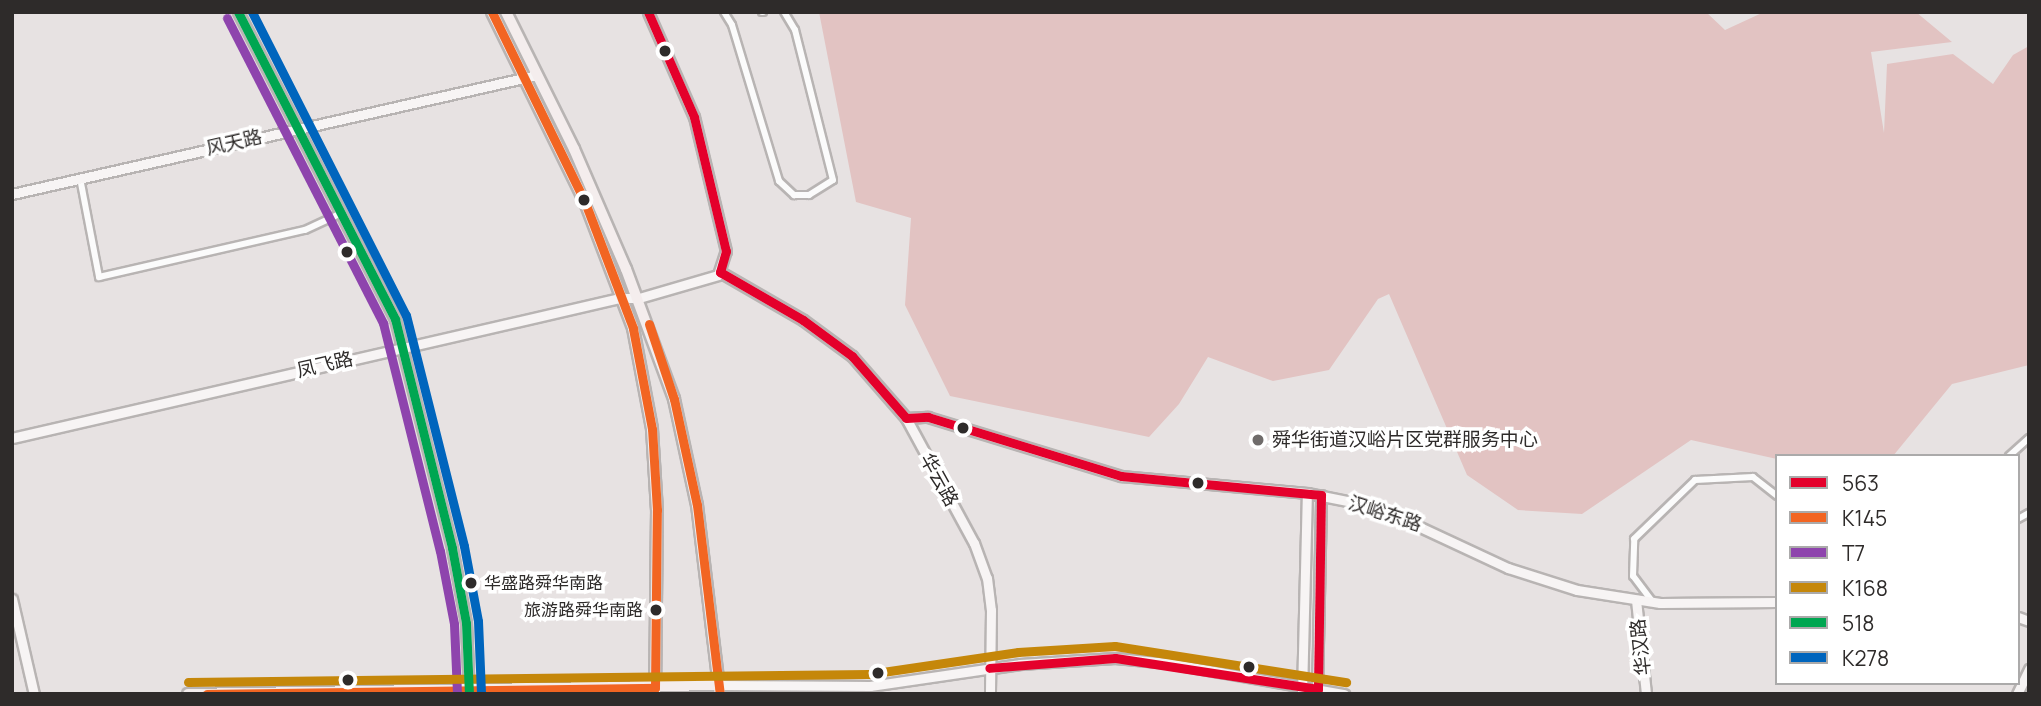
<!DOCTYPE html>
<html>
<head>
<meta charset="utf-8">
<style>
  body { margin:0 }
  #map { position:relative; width:2041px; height:706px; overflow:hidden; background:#e7e2e2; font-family:Manrope,"Noto Sans SC",sans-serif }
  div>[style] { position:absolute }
  .green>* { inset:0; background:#e2c3c2 }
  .roads { filter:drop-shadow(2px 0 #b8b4b3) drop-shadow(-2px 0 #b8b4b3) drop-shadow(0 2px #b8b4b3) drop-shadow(0 -2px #b8b4b3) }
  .street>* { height:6px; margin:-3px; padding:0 3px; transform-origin:3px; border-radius:3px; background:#fbfbfb }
  .secondary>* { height:9px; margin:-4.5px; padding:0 4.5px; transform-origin:4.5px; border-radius:4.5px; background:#f7f4f4 }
  .primary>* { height:10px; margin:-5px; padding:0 5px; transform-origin:5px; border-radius:5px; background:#f4eded }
  .bus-1>* { height:9px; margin:-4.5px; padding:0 4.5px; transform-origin:4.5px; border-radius:4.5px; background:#e4002b }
  .bus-2>* { height:9px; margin:-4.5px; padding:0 4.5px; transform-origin:4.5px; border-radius:4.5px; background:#f26522 }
  .bus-3>* { height:9px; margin:-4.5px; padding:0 4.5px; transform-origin:4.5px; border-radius:4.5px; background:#8e44ad }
  .bus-4>* { height:9px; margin:-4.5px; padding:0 4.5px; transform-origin:4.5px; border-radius:4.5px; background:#c5870a }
  .bus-5>* { height:9px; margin:-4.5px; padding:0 4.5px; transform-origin:4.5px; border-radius:4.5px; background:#00a651 }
  .bus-6>* { height:9px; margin:-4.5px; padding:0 4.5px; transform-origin:4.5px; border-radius:4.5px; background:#0065bd }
  .dots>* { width:19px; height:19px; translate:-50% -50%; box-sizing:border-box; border:4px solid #fff; border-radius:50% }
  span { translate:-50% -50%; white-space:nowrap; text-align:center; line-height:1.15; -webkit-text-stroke:7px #fff; paint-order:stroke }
  .bus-label { font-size:17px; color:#2e2b2a }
  .left { translate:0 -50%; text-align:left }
  .right { translate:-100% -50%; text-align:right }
  .street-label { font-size:19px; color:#2e2b2a }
  .poi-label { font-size:19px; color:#2e2b2a }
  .frame { position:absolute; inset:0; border:14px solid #2e2b2a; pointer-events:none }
  .legend { position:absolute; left:1775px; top:454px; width:245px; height:231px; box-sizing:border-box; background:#fff; border:2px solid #abaaaa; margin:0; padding:9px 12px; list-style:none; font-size:21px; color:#2e2b2a }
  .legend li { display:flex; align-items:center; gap:14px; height:35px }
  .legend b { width:35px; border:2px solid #abaaaa }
</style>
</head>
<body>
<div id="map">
  <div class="green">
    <i style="clip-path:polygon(819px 12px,1706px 12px,1725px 30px,1764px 12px,1916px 12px,1952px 42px,1871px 52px,1884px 133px,1887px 64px,1953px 54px,1993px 84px,2013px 55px,2029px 46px,2029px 365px,1952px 384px,1893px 456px,1777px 459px,1691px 440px,1582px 514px,1518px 510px,1467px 475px,1389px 294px,1378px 299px,1329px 370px,1273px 381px,1208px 357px,1179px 404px,1149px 437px,950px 396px,905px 305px,911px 218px,856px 202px)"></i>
  </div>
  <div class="roads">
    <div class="street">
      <i style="left:724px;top:12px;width:15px;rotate:58deg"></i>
      <i style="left:732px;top:25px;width:163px;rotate:73.2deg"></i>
      <i style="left:779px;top:181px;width:21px;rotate:43deg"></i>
      <i style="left:794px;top:195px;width:15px"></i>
      <i style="left:809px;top:195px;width:28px;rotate:-32deg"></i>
      <i style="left:833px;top:180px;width:155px;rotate:-104.2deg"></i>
      <i style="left:795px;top:30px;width:21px;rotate:-121deg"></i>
      <i style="left:762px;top:12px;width:1px"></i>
      <i style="left:80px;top:178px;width:101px;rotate:79.1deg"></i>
      <i style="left:99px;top:277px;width:211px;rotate:-12.9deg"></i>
      <i style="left:305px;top:230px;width:38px;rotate:-25deg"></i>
      <i style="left:2009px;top:456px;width:27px;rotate:-42deg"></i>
      <i style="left:2018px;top:519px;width:13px;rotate:-29deg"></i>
      <i style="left:1652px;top:601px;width:31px;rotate:-127deg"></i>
      <i style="left:1633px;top:576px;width:37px;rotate:-88deg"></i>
      <i style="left:1634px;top:539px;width:85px;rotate:-44deg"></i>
      <i style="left:1695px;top:480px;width:58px;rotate:-3deg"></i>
      <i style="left:1753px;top:477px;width:31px;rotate:38deg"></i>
    </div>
    <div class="secondary">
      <i style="left:238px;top:12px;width:345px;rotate:62.9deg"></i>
      <i style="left:395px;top:319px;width:236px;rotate:76deg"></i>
      <i style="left:452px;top:548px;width:76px;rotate:79.4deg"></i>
      <i style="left:466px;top:623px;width:71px;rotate:87.6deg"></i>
      <i style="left:12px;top:194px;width:538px;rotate:-12.77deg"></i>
      <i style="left:720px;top:272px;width:96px;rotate:30deg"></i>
      <i style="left:803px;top:320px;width:61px;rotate:36.3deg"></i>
      <i style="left:852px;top:356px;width:82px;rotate:48.9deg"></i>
      <i style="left:906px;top:418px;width:142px;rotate:61.5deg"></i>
      <i style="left:974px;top:543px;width:37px;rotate:70deg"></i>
      <i style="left:987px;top:578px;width:32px;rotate:83deg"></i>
      <i style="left:991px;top:610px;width:84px;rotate:90.7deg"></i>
      <i style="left:906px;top:418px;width:22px;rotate:-3deg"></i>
      <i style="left:928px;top:417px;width:202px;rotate:17deg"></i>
      <i style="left:1121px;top:476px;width:187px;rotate:5.2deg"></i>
      <i style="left:1307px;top:493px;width:71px;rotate:11.3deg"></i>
      <i style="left:1377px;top:507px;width:145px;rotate:25deg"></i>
      <i style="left:1508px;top:568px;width:72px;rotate:17.7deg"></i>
      <i style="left:1577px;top:590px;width:84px;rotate:8.9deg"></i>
      <i style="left:1660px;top:603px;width:117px;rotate:-0.5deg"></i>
      <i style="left:12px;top:438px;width:624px;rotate:-12.97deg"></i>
      <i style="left:620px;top:298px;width:19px"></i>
      <i style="left:639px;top:298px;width:82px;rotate:-16.2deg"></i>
      <i style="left:718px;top:275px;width:25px;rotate:-72deg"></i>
      <i style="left:726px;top:251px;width:138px;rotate:-103.4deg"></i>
      <i style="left:694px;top:117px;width:115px;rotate:-113.7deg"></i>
      <i style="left:12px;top:599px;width:98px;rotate:77deg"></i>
      <i style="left:1636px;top:600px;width:95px;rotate:83.9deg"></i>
      <i style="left:2018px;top:617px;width:12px;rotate:20deg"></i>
      <i style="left:719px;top:685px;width:151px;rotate:0.4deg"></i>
      <i style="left:870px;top:686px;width:152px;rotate:-8.3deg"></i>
      <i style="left:1020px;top:664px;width:95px;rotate:-3.6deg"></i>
      <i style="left:1115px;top:658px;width:53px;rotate:5.4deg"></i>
      <i style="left:1168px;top:663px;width:179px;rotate:10deg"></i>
      <i style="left:1317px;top:693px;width:198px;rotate:-88.8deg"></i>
      <i style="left:1302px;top:694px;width:201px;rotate:-88.6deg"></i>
      <i style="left:2017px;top:694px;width:28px;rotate:-64deg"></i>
    </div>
    <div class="primary">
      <i style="left:492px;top:12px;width:212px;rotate:63.9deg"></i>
      <i style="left:585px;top:202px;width:135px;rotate:69.1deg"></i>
      <i style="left:633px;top:328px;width:103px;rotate:79.3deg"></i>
      <i style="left:652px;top:429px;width:81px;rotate:86.5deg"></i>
      <i style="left:657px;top:510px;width:184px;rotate:90.6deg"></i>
      <i style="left:506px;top:12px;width:153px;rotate:63.6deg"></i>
      <i style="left:574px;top:149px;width:131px;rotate:66.6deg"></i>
      <i style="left:626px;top:269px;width:139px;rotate:69.7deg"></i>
      <i style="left:674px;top:399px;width:108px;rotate:77.8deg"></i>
      <i style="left:697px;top:505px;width:190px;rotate:83.1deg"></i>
      <i style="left:188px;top:694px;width:531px;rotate:-0.97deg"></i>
    </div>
  </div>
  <div class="bus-1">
    <i style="left:648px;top:12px;width:115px;rotate:66.3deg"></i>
    <i style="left:694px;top:117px;width:138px;rotate:76.6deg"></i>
    <i style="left:726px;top:251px;width:22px;rotate:106deg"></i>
    <i style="left:720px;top:272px;width:96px;rotate:30deg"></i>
    <i style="left:803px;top:320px;width:61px;rotate:36.3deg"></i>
    <i style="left:852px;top:356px;width:82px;rotate:48.9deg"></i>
    <i style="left:906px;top:418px;width:22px;rotate:-3deg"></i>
    <i style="left:928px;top:417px;width:202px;rotate:17deg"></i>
    <i style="left:1121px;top:476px;width:201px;rotate:5.4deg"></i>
    <i style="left:1321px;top:495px;width:194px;rotate:90.9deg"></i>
    <i style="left:1318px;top:689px;width:205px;rotate:-171.3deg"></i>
    <i style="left:1115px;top:658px;width:126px;rotate:175.5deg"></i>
  </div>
  <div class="bus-2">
    <i style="left:649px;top:324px;width:79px;rotate:71.6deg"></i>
    <i style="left:674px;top:399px;width:108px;rotate:77.8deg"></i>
    <i style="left:697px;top:505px;width:190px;rotate:83.1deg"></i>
    <i style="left:207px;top:694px;width:448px;rotate:-0.8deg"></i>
    <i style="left:655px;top:688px;width:178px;rotate:-89.4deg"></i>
    <i style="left:657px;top:510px;width:81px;rotate:-93.5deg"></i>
    <i style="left:652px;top:429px;width:103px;rotate:-100.7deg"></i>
    <i style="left:633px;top:328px;width:135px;rotate:-110.9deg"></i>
    <i style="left:585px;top:202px;width:212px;rotate:-116.1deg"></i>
  </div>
  <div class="bus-3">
    <i style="left:227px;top:18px;width:343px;rotate:62.9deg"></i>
    <i style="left:383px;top:323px;width:235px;rotate:76deg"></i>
    <i style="left:440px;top:551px;width:74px;rotate:79.1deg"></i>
    <i style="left:454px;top:624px;width:70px;rotate:87.5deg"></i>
  </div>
  <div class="bus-4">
    <i style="left:188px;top:682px;width:681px;rotate:-0.67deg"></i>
    <i style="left:869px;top:674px;width:151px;rotate:-8.4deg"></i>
    <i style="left:1018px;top:652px;width:97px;rotate:-3.5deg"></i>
    <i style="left:1115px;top:646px;width:234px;rotate:8.9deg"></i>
  </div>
  <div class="bus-5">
    <i style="left:238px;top:12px;width:345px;rotate:62.9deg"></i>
    <i style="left:395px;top:319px;width:236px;rotate:76deg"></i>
    <i style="left:452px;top:548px;width:76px;rotate:79.4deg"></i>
    <i style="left:466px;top:623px;width:71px;rotate:87.6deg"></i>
  </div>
  <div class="bus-6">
    <i style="left:252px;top:12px;width:340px;rotate:63.1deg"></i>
    <i style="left:406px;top:315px;width:238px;rotate:75.9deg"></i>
    <i style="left:464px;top:546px;width:76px;rotate:79.4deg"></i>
    <i style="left:478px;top:621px;width:72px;rotate:87.6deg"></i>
  </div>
  <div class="dots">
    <i style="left:665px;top:51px;background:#2e2b2a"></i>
    <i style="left:584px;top:200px;background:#2e2b2a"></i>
    <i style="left:347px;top:252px;background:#2e2b2a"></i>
    <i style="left:963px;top:428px;background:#2e2b2a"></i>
    <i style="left:1258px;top:440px;background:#6f6b6a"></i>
    <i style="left:1198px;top:483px;background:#2e2b2a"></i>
    <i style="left:471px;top:583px;background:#2e2b2a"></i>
    <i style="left:656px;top:610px;background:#2e2b2a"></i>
    <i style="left:1249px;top:667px;background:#2e2b2a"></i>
    <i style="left:878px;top:673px;background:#2e2b2a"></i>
    <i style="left:348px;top:680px;background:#2e2b2a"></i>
  </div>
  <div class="bus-label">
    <span class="left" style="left:484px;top:583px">华盛路舜华南路</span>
    <span class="right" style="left:643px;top:610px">旅游路舜华南路</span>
  </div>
  <div class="street-label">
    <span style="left:234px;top:143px;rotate:-13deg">风天路</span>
    <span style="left:325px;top:365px;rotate:-13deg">凤飞路</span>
    <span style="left:939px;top:480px;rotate:61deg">华云路</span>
    <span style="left:1385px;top:514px;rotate:18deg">汉峪东路</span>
    <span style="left:1641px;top:647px;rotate:-96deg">华汉路</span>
  </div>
  <div class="poi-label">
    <span class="left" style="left:1272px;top:440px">舜华街道汉峪片区党群服务中心</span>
  </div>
  <div class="frame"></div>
  <ul class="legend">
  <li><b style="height:9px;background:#e4002b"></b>563</li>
  <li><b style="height:9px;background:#f26522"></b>K145</li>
  <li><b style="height:9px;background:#8e44ad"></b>T7</li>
  <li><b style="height:9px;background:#c5870a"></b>K168</li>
  <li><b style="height:9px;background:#00a651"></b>518</li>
  <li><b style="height:9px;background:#0065bd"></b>K278</li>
  </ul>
</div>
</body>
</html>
